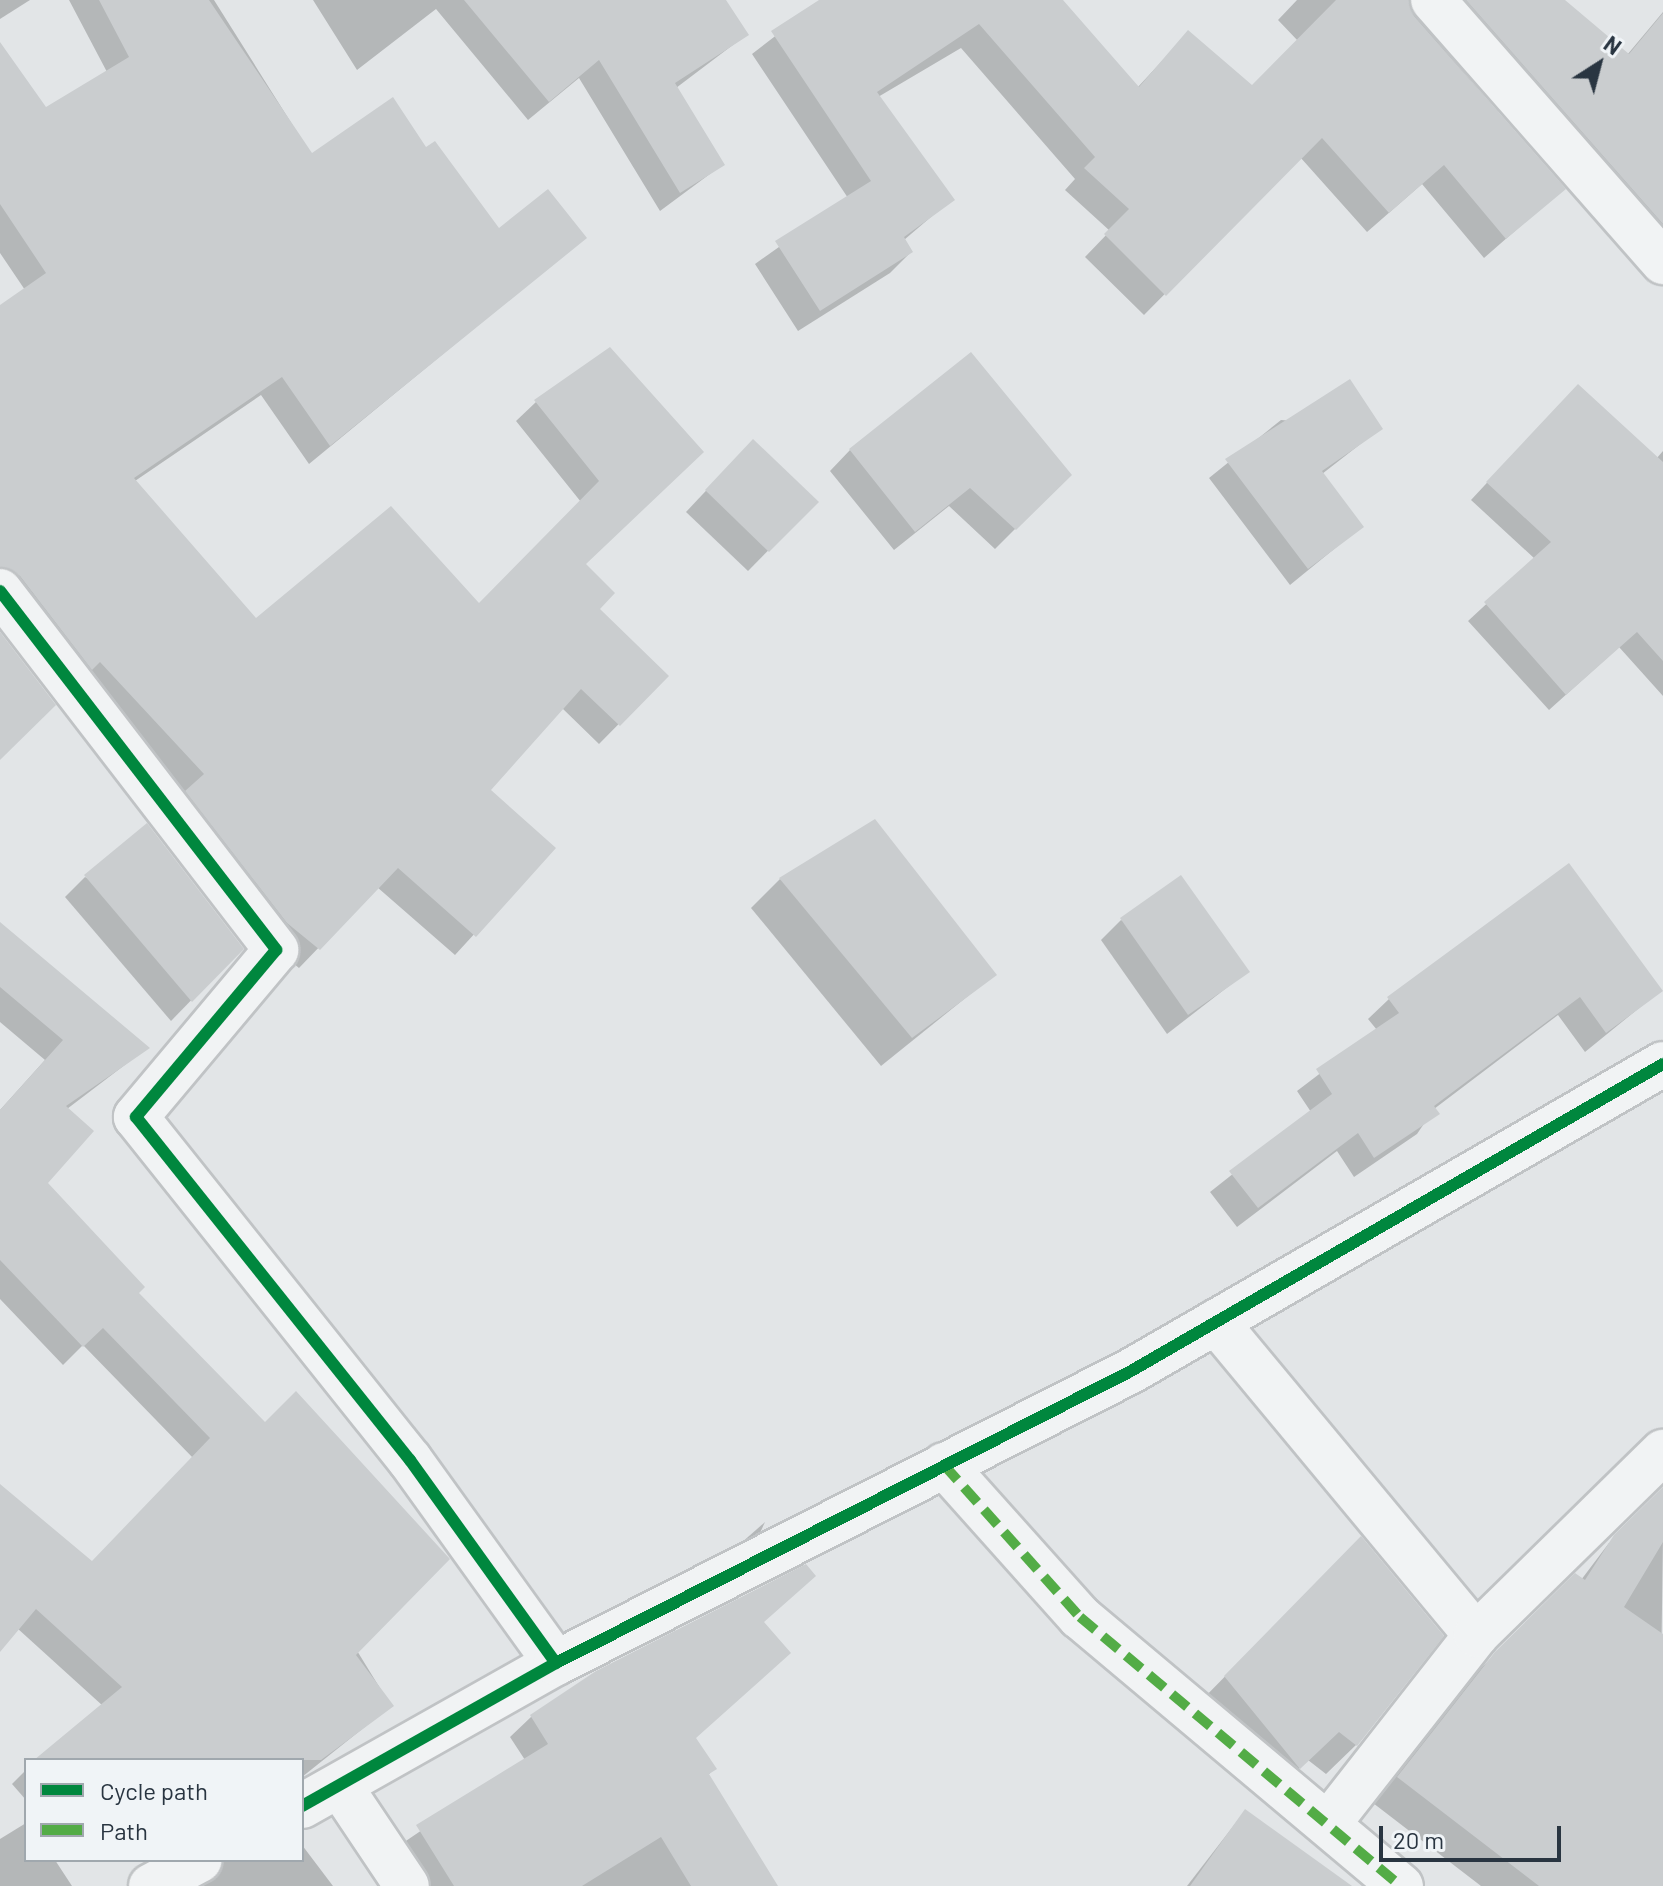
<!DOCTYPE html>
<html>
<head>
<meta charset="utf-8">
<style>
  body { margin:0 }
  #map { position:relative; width:1663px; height:1886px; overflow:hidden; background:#e2e5e7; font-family:Barlow,sans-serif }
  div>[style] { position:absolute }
  .shadow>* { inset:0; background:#0003 }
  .building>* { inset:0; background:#cacdcf }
  .roads { filter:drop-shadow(2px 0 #c0c3c5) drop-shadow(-2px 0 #c0c3c5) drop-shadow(0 2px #c0c3c5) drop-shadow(0 -2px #c0c3c5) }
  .street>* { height:44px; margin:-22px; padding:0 22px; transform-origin:22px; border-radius:22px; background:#f1f3f4 }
  .quiet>* { height:10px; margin-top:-5px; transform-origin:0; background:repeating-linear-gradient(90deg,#53ac46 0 20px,transparent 0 30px) }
  .cycleway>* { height:12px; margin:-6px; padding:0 6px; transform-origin:6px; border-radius:6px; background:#00873e }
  span { translate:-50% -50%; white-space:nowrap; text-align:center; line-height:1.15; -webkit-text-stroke:7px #f0f4f7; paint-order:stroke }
  .legend { position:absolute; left:24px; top:1758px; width:280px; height:104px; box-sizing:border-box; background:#f0f4f7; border:2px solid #a0a8ae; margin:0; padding:10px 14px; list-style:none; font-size:24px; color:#293541 }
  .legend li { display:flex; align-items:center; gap:16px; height:40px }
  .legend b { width:40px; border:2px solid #a0a8ae }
  .north { position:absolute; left:1559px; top:24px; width:80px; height:80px; -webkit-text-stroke:6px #f0f4f7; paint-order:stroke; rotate:36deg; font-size:22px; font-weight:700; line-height:32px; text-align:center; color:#293541 }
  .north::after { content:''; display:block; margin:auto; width:28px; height:36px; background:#293541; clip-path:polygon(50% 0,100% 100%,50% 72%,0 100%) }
  .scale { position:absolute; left:1379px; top:1826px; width:182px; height:36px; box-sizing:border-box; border:4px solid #293541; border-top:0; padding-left:10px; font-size:24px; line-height:28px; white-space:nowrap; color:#293541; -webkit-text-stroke:6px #f0f4f7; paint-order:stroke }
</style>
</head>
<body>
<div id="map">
  <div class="shadow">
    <i style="clip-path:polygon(0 0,30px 0,0 19px)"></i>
    <i style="clip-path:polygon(69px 0,214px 0,312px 156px,426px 150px,499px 231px,584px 238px,309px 464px,261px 395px,135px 481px,256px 620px,479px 606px,581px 502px,516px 421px,536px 402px,701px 452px,583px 565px,597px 609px,666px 676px,599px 744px,562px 708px,488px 790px,553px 848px,455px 955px,377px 887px,299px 968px,268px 943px,167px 812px,185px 794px,0 599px,0 308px,25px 290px,0 253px,0 45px,45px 110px,107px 72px)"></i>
    <i style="clip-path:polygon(313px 0,723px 0,746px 35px,676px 88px,722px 165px,660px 211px,579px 78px,528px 120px,436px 9px,357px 70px)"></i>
    <i style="clip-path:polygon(822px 0,1054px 0,1137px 88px,1188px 33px,1252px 87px,1298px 41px,1278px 20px,1297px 0,1402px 0,1563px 189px,1484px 258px,1422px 184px,1367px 232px,1300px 157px,1144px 315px,1085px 257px,1110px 231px,1065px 190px,1075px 179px,961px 48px,878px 97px,952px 199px,904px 240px,911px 252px,890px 273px,798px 331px,755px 264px,848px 198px,752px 54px)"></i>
    <i style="clip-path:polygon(1462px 0,1562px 0,1627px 55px,1663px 12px,1663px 270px,1445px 17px)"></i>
    <i style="clip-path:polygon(1561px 403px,1656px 459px,1663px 451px,1663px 696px,1619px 647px,1549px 710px,1468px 621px,1535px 559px,1471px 500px)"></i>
    <i style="clip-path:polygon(1281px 420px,1381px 428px,1322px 474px,1361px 527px,1290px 585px,1209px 478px)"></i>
    <i style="clip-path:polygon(850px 450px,1069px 475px,995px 549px,949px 506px,894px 550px,830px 471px)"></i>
    <i style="clip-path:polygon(733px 462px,816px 502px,748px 571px,686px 512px)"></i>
    <i style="clip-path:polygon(85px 877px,241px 949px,171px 1021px,65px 897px)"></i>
    <i style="clip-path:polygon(780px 879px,994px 975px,881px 1066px,751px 908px)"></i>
    <i style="clip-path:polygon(1121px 920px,1247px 972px,1167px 1034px,1101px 940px)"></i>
    <i style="clip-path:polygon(0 956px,147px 1048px,67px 1109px,45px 1183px,137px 1293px,391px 1706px,302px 1777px,302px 1760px,37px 1760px,103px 1706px,17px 1628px,0 1648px,0 1487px,91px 1564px,193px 1458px,83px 1345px,63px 1365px,0 1299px,0 1110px,45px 1060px,0 1022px)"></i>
    <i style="clip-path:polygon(1660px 991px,1585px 1052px,1558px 1015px,1434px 1109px,1417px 1134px,1354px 1177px,1337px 1151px,1237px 1227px,1210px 1192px,1311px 1112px,1297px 1091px,1377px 1030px,1368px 1019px,1389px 999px)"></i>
    <i style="clip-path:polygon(765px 1522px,759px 1535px,738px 1546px,740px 1544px)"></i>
    <i style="clip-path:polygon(1360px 1539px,1356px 1745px,1326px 1774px,1308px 1760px,1270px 1797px,1196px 1706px)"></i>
    <i style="clip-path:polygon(1663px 1539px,1658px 1886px,1481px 1886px,1373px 1803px,1469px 1680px,1575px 1576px,1581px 1580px,1609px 1543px)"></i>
    <i style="clip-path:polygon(531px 1717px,694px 1739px,714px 1769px,707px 1776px,775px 1886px,421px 1886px,397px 1847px,525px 1760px,510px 1737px)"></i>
    <i style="clip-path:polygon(26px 1770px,26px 1800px,12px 1784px)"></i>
    <i style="clip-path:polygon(1245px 1811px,1350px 1886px,1187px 1886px)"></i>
    <i style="clip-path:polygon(26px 1823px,26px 1860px,55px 1860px,72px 1886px,0 1886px,0 1839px)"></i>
    <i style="clip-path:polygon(302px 1845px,333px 1886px,204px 1886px,195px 1860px,302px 1860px)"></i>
  </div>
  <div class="building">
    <i style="clip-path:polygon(99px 0,209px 0,312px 153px,393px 97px,426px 147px,435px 141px,499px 228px,548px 189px,587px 238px,330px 446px,282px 377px,134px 478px,256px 618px,391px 506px,479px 603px,599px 481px,534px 400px,610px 347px,704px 452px,586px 564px,615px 593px,600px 609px,669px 676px,620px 726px,581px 689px,491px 790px,556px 848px,476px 937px,398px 868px,320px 950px,287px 923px,185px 791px,204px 774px,100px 662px,92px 670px,20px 576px,0 567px,0 305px,46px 273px,0 204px,0 42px,46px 107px,129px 57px)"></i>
    <i style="clip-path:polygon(464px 0,726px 0,749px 35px,675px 83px,725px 165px,680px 193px,599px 60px,549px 102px)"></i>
    <i style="clip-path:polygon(819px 0,1063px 0,1139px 87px,1188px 30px,1252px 85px,1336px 0,1409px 0,1414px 16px,1566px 189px,1506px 239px,1444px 165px,1389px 213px,1322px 138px,1166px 296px,1104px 234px,1129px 209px,1084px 168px,1095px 157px,979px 24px,877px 92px,955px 200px,904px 237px,913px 252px,820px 311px,775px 241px,871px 181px,771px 31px)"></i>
    <i style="clip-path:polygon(1466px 0,1565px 0,1629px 54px,1663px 13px,1663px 224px)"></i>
    <i style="clip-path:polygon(971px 352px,1072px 475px,1016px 530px,970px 488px,915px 532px,849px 449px)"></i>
    <i style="clip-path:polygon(1350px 379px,1383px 429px,1322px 471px,1364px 527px,1308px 569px,1225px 459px)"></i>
    <i style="clip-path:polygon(1578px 384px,1663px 462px,1663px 661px,1637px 632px,1566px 695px,1484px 602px,1551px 542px,1486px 482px)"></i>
    <i style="clip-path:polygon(753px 439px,819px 502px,769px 552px,705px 490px)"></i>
    <i style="clip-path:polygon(0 632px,56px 705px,0 760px)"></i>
    <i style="clip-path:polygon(875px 819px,997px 975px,912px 1038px,779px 878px)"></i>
    <i style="clip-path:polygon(147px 823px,244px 949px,192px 1002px,84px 875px)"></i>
    <i style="clip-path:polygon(1569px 863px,1663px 991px,1606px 1033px,1580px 997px,1434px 1106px,1440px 1114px,1374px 1158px,1358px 1133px,1258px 1208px,1229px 1171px,1332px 1094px,1316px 1069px,1399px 1013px,1387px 997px)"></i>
    <i style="clip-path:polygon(1181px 875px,1250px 972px,1188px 1015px,1120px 918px)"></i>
    <i style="clip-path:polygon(0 922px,150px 1048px,66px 1106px,94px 1131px,48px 1183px,145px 1287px,139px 1293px,265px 1422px,296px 1391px,450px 1559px,356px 1655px,394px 1706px,321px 1760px,34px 1760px,122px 1687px,36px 1609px,0 1652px,0 1484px,92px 1561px,210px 1438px,103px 1328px,83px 1347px,0 1260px,0 1110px,63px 1040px,0 987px)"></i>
    <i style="clip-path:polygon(1663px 1487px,1663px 1542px,1624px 1607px,1663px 1634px,1663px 1886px,1539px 1886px,1397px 1777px,1495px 1652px,1575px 1573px,1585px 1580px,1614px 1535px)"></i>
    <i style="clip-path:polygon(1361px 1536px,1444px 1636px,1357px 1746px,1339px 1732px,1300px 1769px,1224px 1676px)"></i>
    <i style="clip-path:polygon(806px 1564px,816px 1576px,764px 1622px,791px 1653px,696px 1738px,717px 1769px,709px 1774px,778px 1886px,691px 1886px,661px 1837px,582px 1886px,454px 1886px,416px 1825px,548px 1744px,530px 1715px,596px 1671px)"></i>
    <i style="clip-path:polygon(1245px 1809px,1352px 1886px,1190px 1886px)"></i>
  </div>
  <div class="roads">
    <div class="street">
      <i style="left:1433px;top:0;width:349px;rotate:48.7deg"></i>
      <i style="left:0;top:591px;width:453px;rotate:52.4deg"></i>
      <i style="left:276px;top:950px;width:218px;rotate:130deg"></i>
      <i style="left:136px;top:1117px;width:439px;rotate:51.4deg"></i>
      <i style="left:410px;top:1460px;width:250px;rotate:54.3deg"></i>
      <i style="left:1216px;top:1322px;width:407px;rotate:50.3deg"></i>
      <i style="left:944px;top:1465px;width:204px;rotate:48.2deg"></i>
      <i style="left:1080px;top:1617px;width:419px;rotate:40deg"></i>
      <i style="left:340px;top:1786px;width:120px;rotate:56.2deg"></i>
      <i style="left:302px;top:1806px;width:291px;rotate:-29.4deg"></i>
      <i style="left:556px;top:1663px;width:645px;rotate:-26.92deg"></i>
      <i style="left:1131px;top:1371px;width:614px;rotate:-29.99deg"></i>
      <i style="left:1328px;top:1824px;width:240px;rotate:-51.9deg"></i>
      <i style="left:1476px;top:1635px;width:262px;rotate:-44.4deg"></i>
      <i style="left:151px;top:1886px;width:55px;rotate:-28deg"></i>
    </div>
  </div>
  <div class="quiet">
    <i style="left:944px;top:1465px;width:204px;rotate:48.2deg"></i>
    <i style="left:1080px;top:1617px;width:419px;rotate:40deg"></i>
  </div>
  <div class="cycleway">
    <i style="left:0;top:591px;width:453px;rotate:52.4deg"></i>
    <i style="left:276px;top:950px;width:218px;rotate:130deg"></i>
    <i style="left:136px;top:1117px;width:439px;rotate:51.4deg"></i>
    <i style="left:410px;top:1460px;width:250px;rotate:54.3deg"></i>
    <i style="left:302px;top:1806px;width:291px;rotate:-29.4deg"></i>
    <i style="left:556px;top:1663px;width:645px;rotate:-26.92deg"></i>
    <i style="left:1131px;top:1371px;width:614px;rotate:-29.99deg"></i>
  </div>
  <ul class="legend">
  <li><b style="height:10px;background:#00873e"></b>Cycle path</li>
  <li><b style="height:10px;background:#53ac46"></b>Path</li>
  </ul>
  <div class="north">N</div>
  <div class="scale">20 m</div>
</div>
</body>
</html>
